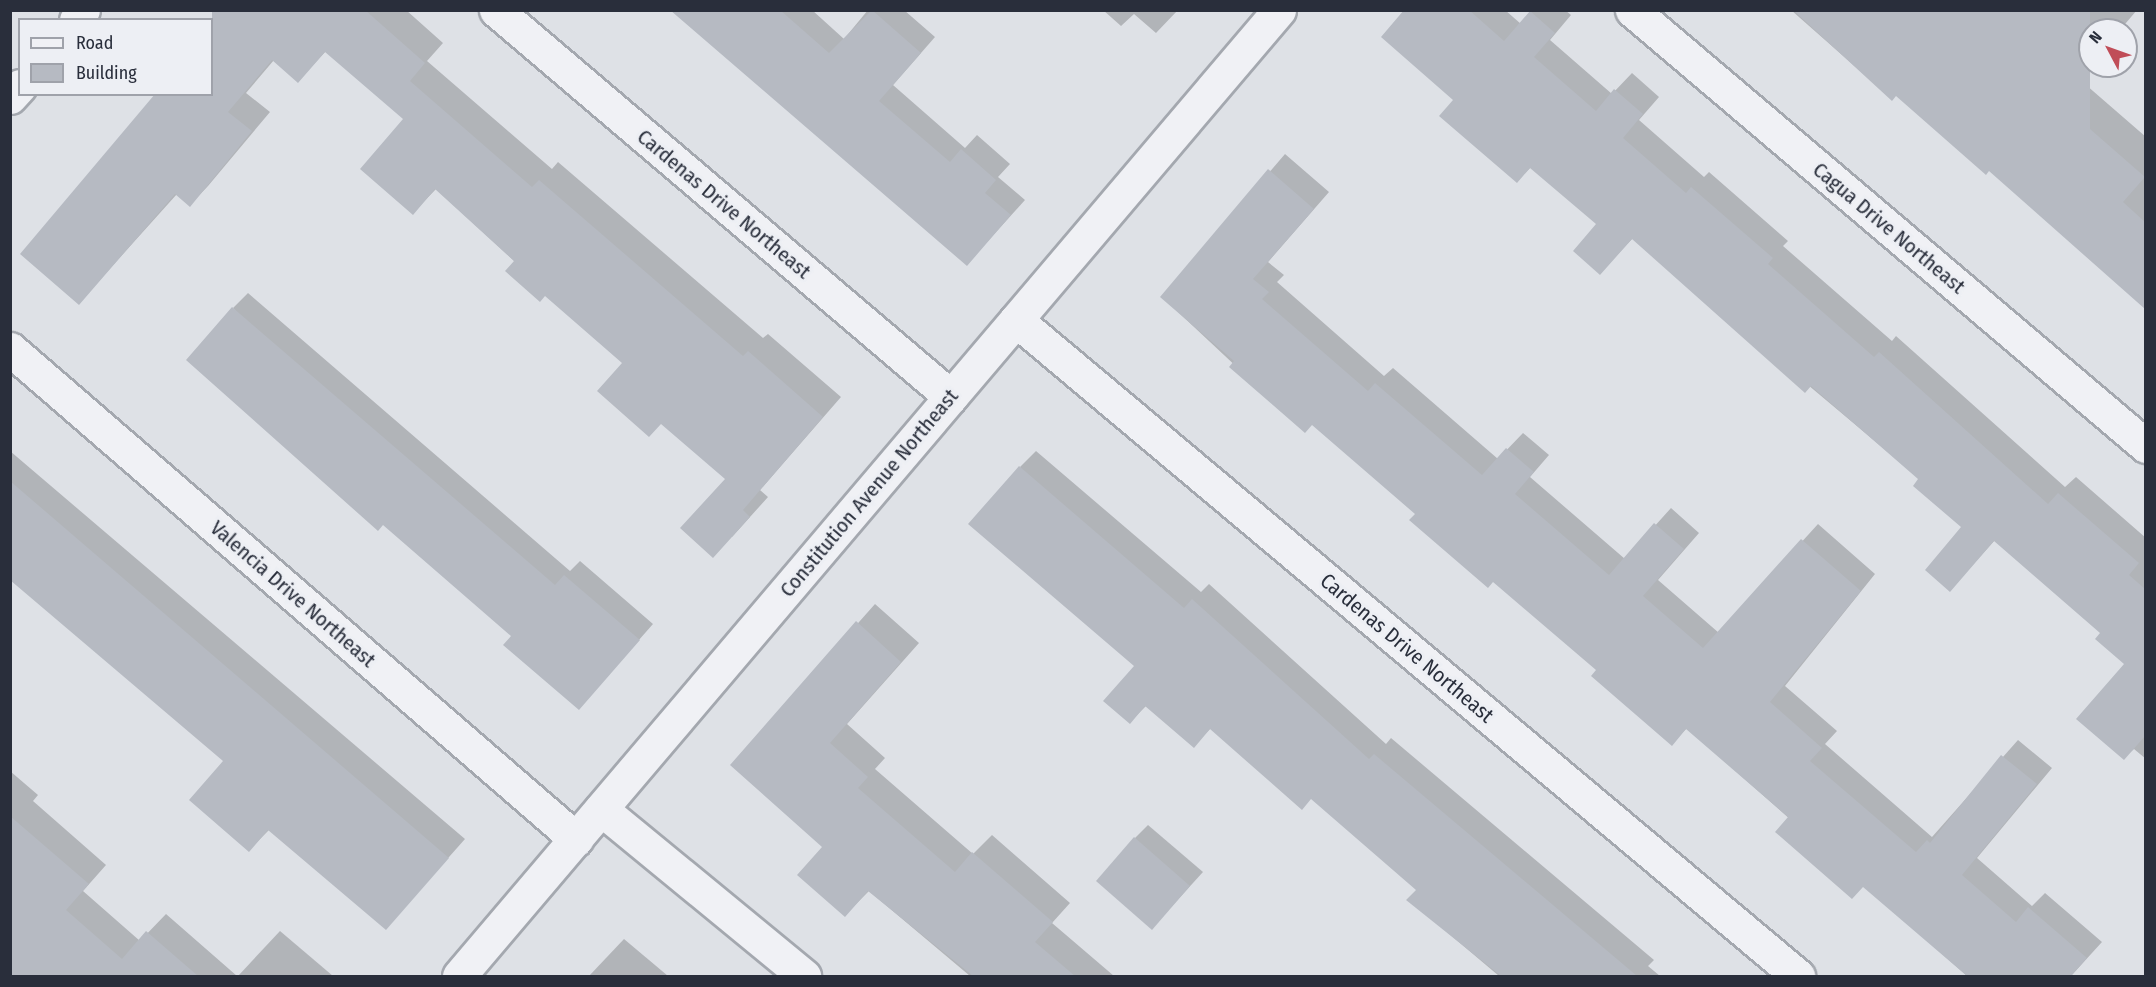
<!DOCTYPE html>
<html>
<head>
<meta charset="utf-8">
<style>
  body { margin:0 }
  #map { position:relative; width:2156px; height:987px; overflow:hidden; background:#dee1e6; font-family:"Fira Sans Condensed",sans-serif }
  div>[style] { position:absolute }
  .shadow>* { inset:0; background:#0003 }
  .building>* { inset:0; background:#b6bac2 }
  .roads { filter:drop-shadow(2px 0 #a4a8af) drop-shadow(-2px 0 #a4a8af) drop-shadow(0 2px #a4a8af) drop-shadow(0 -2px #a4a8af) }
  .minor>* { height:33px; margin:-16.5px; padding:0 16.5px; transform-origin:16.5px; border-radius:16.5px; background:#f0f1f5 }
  .tertiary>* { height:33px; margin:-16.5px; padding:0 16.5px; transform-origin:16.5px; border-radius:16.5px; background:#f0f1f5 }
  span { translate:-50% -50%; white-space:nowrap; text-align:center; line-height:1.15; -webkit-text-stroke:6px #edeff4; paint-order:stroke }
  .street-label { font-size:21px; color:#292e3b }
  .frame { position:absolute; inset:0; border:12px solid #292e3b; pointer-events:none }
  .legend { position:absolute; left:18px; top:18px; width:195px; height:78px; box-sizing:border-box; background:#edeff4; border:2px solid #9fa2aa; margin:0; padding:8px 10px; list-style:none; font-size:18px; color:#292e3b }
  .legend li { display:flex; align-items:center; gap:12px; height:30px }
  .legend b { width:30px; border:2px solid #9fa2aa }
  .north { position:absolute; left:2078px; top:18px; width:60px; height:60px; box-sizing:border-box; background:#edeff4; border:2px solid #9fa2aa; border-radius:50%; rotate:311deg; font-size:16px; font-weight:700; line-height:24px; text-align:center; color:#292e3b }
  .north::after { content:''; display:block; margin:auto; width:21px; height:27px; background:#c04d58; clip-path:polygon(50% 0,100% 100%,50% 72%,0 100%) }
</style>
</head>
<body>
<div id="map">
  <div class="shadow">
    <i style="clip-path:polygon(217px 10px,406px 10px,443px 43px,427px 61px,552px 169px,558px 162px,763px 338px,768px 334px,841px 397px,760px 490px,768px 497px,732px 537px,727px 479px,624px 362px,436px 189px,413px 213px,405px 119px,326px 51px,298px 81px,274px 60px,246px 93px,270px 112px,208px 186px,190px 205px,177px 194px,79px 303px,212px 94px,212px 30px,223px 16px)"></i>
    <i style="clip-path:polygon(673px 10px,812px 10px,844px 39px,868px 10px,904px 10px,935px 37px,893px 85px,965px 148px,977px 135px,1010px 164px,998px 177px,1025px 200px,967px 264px)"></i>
    <i style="clip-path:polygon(1103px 10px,1178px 10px,1156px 33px,1134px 14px,1121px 26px)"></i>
    <i style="clip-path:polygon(1406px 10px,1505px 10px,1521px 24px,1533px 10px,1565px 10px,1571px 15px,1550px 40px,1612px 94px,1632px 73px,1659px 97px,1639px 120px,1704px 177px,1709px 172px,1788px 241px,1783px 246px,1892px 341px,1896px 336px,2065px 487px,2076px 477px,2146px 538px,2146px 759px,2134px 749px,2124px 758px,2126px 664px,2102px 633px,1995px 540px,1950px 590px,1963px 527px,1920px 479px,1633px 238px,1600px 273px,1598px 224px,1531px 167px,1517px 181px,1455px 100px)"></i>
    <i style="clip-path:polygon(1791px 10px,2137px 10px,2120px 30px,2090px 30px,2090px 64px,2078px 78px,2146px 137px,2146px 307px,1990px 169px,1896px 95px,1892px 99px)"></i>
    <i style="clip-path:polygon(1285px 154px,1329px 192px,1268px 262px,1284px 275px,1277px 282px,1384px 376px,1393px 368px,1498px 459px,1523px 433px,1549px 455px,1530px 477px,1625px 559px,1671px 508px,1699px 533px,1658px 580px,1719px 633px,1818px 524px,1875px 574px,1785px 686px,1837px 731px,1825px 744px,1932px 837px,2018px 740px,2052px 768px,1977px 858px,2032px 906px,2045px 893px,2102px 942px,2071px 976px,1967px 976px,1687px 728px,1671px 744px,1598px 670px,1313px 423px,1305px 431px,1162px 297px)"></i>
    <i style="clip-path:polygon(248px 293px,570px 571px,580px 561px,653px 624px,579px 708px,233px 308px)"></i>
    <i style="clip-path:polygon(10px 451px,465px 839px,386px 928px,270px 829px,249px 850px,225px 761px,10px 578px)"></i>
    <i style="clip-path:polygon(1036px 451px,1201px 592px,1209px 584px,1386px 744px,1391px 738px,1654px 960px,1648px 966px,1660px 976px,1499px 976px,1409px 900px,1418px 889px,1312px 797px,1211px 728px,1193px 746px,1147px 705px,1130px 722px,1136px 666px,1020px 467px)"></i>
    <i style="clip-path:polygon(875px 604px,919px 643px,847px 724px,885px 758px,875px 769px,973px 854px,992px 835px,1070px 903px,1052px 923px,1114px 976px,970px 976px,869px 891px,845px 915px,824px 846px,732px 765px)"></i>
    <i style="clip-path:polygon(10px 771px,38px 795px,33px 801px,106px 865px,83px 891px,140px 941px,166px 914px,237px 976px,43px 976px,24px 961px,10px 976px)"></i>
    <i style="clip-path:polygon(1148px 825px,1203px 872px,1152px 928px,1135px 838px)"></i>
    <i style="clip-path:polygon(280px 931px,333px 976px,238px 976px)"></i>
    <i style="clip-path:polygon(624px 939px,668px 976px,589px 976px)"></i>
  </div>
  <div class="building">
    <i style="clip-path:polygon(212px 10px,365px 10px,425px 63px,410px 81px,532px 187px,539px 180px,743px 356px,748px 351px,823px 417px,743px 510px,750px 517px,713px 558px,680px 528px,725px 479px,661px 424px,649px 437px,597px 391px,622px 363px,545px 296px,540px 302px,505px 271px,514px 261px,435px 189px,413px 215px,360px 169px,403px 119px,325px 52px,298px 83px,272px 60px,228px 112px,252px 131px,190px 207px,175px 194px,79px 305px,20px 254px,155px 94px,212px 94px)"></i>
    <i style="clip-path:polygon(670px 10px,780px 10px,829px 53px,872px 10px,921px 53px,879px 101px,950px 162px,961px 149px,996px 180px,985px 193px,1011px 215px,967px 266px)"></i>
    <i style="clip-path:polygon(1404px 10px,1469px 10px,1504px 41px,1530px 11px,1555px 33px,1534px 57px,1596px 111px,1614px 89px,1643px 114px,1623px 138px,1686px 193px,1691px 187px,1773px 258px,1768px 264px,1874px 357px,1879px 352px,2048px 504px,2058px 493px,2139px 563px,2129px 575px,2145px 589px,2145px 736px,2124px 760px,2076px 719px,2124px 664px,2095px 639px,2100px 633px,1994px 541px,1950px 592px,1925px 570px,1961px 527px,1913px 486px,1918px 479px,1811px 386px,1805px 393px,1632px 239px,1600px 275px,1573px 251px,1596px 224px,1530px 168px,1517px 183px,1439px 116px,1453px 100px,1381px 37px)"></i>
    <i style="clip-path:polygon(1793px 10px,2090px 10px,2090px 129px,2145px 177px,2123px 202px,2145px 222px,2145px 309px,1989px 171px,1986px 175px,1896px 96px,1892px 101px)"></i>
    <i style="clip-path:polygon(1268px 169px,1314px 209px,1253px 279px,1269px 292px,1262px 299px,1368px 391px,1375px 383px,1482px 475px,1506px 448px,1534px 472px,1515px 494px,1609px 575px,1654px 523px,1684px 549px,1643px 596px,1703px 648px,1801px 539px,1861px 591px,1770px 702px,1822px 748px,1810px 761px,1916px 852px,1927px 840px,1930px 843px,2001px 755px,2037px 784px,1962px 875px,2016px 922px,2028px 907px,2087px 958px,2071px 976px,1967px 976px,1863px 887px,1852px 899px,1775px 832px,1788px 817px,1686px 729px,1672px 746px,1591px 676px,1596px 670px,1493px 582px,1488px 588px,1409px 520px,1415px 514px,1312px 425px,1305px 433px,1229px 367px,1234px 361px,1160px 297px)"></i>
    <i style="clip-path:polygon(232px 307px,555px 585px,564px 575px,640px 640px,579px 710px,503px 645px,511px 636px,383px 525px,378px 531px,186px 360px)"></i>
    <i style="clip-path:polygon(1019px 466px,1184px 608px,1192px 599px,1369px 759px,1374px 754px,1637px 976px,1501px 976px,1406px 900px,1416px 890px,1311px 799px,1302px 810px,1210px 729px,1194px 748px,1145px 706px,1130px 724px,1103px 701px,1134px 666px,968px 524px)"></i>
    <i style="clip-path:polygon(10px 481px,449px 858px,386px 930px,268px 830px,249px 852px,189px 800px,223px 761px,10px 580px)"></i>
    <i style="clip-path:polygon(856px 621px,901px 662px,830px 743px,868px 777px,858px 788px,955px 872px,972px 852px,1053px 922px,1035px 942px,1075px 976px,973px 976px,868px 891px,845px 917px,797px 875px,822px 847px,730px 765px)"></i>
    <i style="clip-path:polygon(10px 816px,89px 884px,66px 910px,122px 959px,146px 931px,198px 976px,10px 976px)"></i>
    <i style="clip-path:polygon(1134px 837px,1190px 886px,1152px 930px,1096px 881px)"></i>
  </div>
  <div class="roads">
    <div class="minor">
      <i style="left:496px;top:10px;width:597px;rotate:40.38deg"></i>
      <i style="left:1632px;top:10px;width:674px;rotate:40.31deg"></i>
      <i style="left:76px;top:20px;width:12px;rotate:-55deg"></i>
      <i style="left:10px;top:97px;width:15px;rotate:-48deg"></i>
      <i style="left:1016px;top:320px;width:1021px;rotate:39.99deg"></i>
      <i style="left:10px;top:349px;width:749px;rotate:40.88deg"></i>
      <i style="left:601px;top:809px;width:263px;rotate:39.4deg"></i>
    </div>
    <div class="tertiary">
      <i style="left:459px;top:976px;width:1267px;rotate:-49.67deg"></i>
    </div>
  </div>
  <div class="street-label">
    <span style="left:724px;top:204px;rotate:40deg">Cardenas Drive Northeast</span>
    <span style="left:1889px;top:228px;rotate:40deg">Cagua Drive Northeast</span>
    <span style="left:869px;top:493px;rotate:-50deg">Constitution Avenue Northeast</span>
    <span style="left:293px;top:594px;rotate:41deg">Valencia Drive Northeast</span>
    <span style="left:1407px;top:648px;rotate:40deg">Cardenas Drive Northeast</span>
  </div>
  <div class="frame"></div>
  <ul class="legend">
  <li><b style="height:8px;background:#f0f1f5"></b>Road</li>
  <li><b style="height:16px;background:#b6bac2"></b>Building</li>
  </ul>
  <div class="north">N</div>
</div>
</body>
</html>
